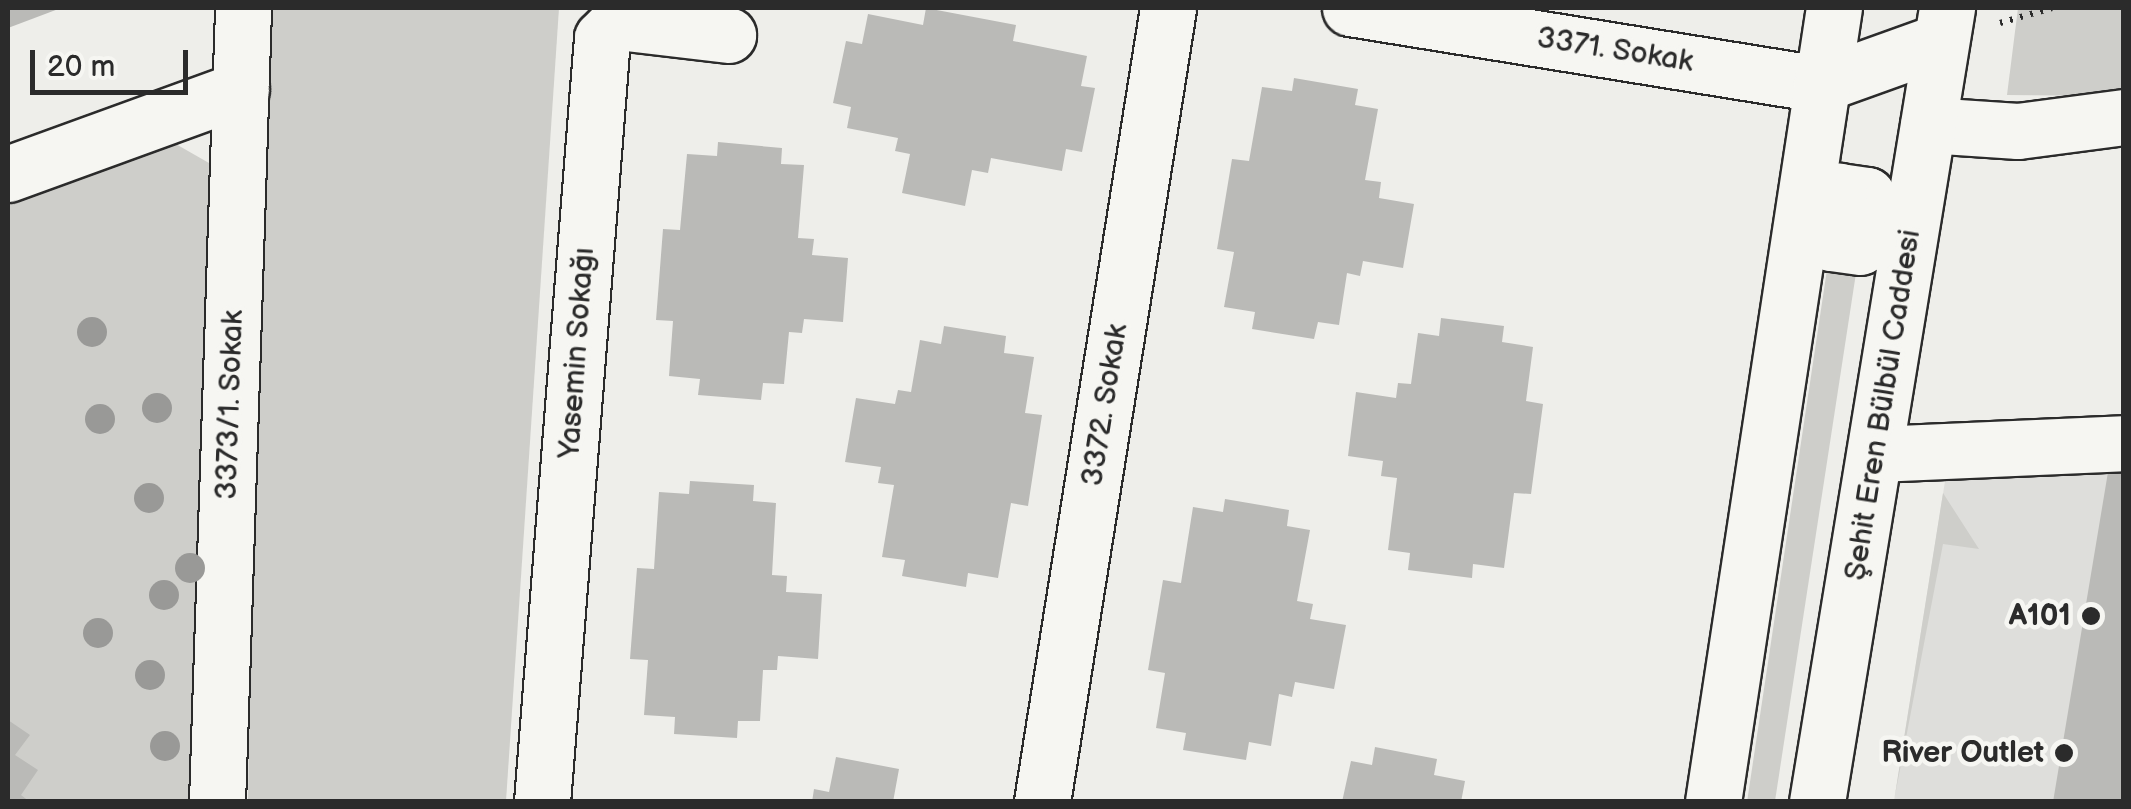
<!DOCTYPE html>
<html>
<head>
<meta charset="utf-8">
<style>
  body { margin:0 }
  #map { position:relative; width:2131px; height:809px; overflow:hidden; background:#eeeeea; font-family:"Balsamiq Sans",sans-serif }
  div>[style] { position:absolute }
  .built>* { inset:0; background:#dededb }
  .green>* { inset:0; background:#cececa }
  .building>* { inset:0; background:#babab7 }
  .path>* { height:6px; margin-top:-3px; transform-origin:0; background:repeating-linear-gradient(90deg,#2b2b2b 0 2.5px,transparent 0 10.5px) }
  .roads { filter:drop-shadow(2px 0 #2b2b2b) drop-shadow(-2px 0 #2b2b2b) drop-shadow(0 2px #2b2b2b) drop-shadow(0 -2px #2b2b2b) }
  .minor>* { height:55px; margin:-27.5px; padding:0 27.5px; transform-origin:27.5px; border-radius:27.5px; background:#f6f6f2 }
  .major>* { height:55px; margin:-27.5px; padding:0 27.5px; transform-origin:27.5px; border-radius:27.5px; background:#f6f6f2 }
  .trees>* { width:30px; height:30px; margin:-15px; border-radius:50%; background:#999997 }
  .dots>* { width:28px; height:28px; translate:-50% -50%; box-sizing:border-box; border:5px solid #f6f6f2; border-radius:50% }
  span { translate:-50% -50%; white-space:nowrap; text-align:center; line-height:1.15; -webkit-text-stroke:9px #f6f6f2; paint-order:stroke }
  .street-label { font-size:30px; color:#2b2b2b }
  .poi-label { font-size:30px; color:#2b2b2b; font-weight:700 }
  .right { translate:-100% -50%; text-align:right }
  .frame { position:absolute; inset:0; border:10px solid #2b2b2b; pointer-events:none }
  .scale { position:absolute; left:30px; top:50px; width:158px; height:45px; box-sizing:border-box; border:5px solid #2b2b2b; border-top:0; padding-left:12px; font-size:30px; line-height:35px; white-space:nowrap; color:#2b2b2b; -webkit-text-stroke:8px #f6f6f2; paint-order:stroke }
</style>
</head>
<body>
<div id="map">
  <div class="built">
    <i style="clip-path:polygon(2123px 424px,2123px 801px,1894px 802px,1953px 431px)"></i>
  </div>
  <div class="green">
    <i style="clip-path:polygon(261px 8px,559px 8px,506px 801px,248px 802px)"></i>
    <i style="clip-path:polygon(2018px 8px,2123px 8px,2123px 96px,2007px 95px)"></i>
    <i style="clip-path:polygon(167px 139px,209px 163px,199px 801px,8px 801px,8px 196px)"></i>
    <i style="clip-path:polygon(1831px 243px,1860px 247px,1775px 801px,1747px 802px)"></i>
    <i style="clip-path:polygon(1943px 493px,1979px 549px,1943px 544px,1894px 801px)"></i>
  </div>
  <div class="building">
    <i style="clip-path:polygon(8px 8px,61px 8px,8px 28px)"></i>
    <i style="clip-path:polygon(926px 8px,1016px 25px,1013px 41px,1087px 56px,1081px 86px,1095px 88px,1082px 152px,1066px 149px,1062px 171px,991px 158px,988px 173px,972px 170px,965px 206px,902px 193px,910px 154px,895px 151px,898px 138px,847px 128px,851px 107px,833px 103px,846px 41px,862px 44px,868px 14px,923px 25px)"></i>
    <i style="clip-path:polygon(1294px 78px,1358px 89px,1355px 105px,1378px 109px,1365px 180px,1381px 182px,1379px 198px,1414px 204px,1403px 268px,1363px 261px,1360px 276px,1347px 273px,1339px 325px,1318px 322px,1314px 339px,1252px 329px,1255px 312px,1224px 307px,1234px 252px,1217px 249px,1232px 159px,1249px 161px,1262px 87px,1292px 91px)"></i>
    <i style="clip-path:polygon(718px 142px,782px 148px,781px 164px,804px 165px,798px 238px,814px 239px,812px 255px,848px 258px,843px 322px,804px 319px,802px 333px,789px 332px,784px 384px,763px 383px,761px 400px,698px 395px,700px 379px,669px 376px,673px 321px,656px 320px,663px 229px,680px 230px,687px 154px,717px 156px)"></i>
    <i style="clip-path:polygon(1441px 318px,1504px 326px,1502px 342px,1533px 347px,1526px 401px,1543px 404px,1531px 494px,1514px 493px,1504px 568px,1473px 564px,1472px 578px,1408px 570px,1410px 553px,1388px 550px,1397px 478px,1381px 476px,1383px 461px,1348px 456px,1356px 392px,1396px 398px,1398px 383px,1411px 384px,1418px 333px,1439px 336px)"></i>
    <i style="clip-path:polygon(944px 326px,1006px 336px,1004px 353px,1034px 357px,1025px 413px,1042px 415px,1028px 506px,1011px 503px,998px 578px,968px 573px,966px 587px,902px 576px,905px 560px,882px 557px,894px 485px,878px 483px,881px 467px,845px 462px,856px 398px,895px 404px,898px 390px,911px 392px,920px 340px,941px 344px)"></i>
    <i style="clip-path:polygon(2111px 454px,2124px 456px,2124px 802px,2053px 802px)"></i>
    <i style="clip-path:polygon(690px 481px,754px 485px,753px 501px,776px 503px,772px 575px,787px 576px,786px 592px,822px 594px,818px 659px,778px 656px,777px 670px,763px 670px,760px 721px,738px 721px,737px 738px,674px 734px,675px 717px,644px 715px,648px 660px,630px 659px,637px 568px,654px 569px,659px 492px,689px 494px)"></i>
    <i style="clip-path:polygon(1225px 499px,1289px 510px,1287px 526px,1310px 530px,1297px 601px,1313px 604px,1310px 619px,1346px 625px,1334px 689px,1295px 682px,1292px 697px,1279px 694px,1271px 746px,1249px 742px,1246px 760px,1183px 750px,1186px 733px,1156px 728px,1165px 673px,1148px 670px,1163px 580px,1181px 583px,1193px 507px,1223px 512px)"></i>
    <i style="clip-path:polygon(8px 720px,30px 735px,15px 755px,38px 770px,21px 795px,30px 802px,8px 802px)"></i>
    <i style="clip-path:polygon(1375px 747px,1437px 759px,1434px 775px,1465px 781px,1461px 802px,1342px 802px,1351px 761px,1372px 765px)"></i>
    <i style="clip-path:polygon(836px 757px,899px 769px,893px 802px,812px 802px,814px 789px,829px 792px)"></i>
  </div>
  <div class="path">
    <i style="left:2000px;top:23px;width:54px;rotate:-16.1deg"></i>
  </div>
  <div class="roads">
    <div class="minor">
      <i style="left:1350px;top:8px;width:477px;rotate:9.2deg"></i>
      <i style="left:1928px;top:125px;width:90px;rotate:3.8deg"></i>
      <i style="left:2018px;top:131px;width:107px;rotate:-7.5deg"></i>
      <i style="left:8px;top:174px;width:248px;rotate:-20deg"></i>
      <i style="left:1839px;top:191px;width:28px;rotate:8deg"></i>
      <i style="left:1867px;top:195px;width:52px;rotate:97.7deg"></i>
      <i style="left:1860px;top:247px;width:29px;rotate:-172deg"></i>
      <i style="left:1831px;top:243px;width:53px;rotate:-81.3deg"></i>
      <i style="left:1875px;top:454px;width:249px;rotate:-2.5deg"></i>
      <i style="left:217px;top:802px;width:794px;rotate:-88.12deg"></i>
      <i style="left:542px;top:802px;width:766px;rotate:-85.51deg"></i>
      <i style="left:602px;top:38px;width:23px;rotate:-45deg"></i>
      <i style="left:618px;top:22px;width:111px;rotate:6.7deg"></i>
      <i style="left:1042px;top:802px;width:804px;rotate:-80.98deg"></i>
    </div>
    <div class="major">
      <i style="left:1821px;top:84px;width:127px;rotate:-19.7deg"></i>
      <i style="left:1713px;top:802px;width:803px;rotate:-81.34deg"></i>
      <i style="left:1817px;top:802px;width:805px;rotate:-80.7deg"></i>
    </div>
  </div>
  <div class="trees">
    <i style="left:92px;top:332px"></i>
    <i style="left:157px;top:408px"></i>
    <i style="left:100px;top:419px"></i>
    <i style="left:149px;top:498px"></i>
    <i style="left:190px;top:568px"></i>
    <i style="left:164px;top:595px"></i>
    <i style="left:98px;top:633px"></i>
    <i style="left:150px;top:675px"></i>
    <i style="left:165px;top:746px"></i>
  </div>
  <div class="dots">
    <i style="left:2091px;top:616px;background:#2b2b2b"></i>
    <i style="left:2064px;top:753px;background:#2b2b2b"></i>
  </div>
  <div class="street-label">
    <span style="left:1615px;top:50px;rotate:9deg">3371. Sokak</span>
    <span style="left:577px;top:353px;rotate:-86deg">Yasemin Sokağı</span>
    <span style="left:230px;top:405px;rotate:-88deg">3373/1. Sokak</span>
    <span style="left:1105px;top:405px;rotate:-81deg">3372. Sokak</span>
    <span style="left:1883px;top:405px;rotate:-81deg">Şehit Eren Bülbül Caddesi</span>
  </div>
  <div class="poi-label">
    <span class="right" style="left:2071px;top:616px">A101</span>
    <span class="right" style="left:2044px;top:753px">River Outlet</span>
  </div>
  <div class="frame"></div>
  <div class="scale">20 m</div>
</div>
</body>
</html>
